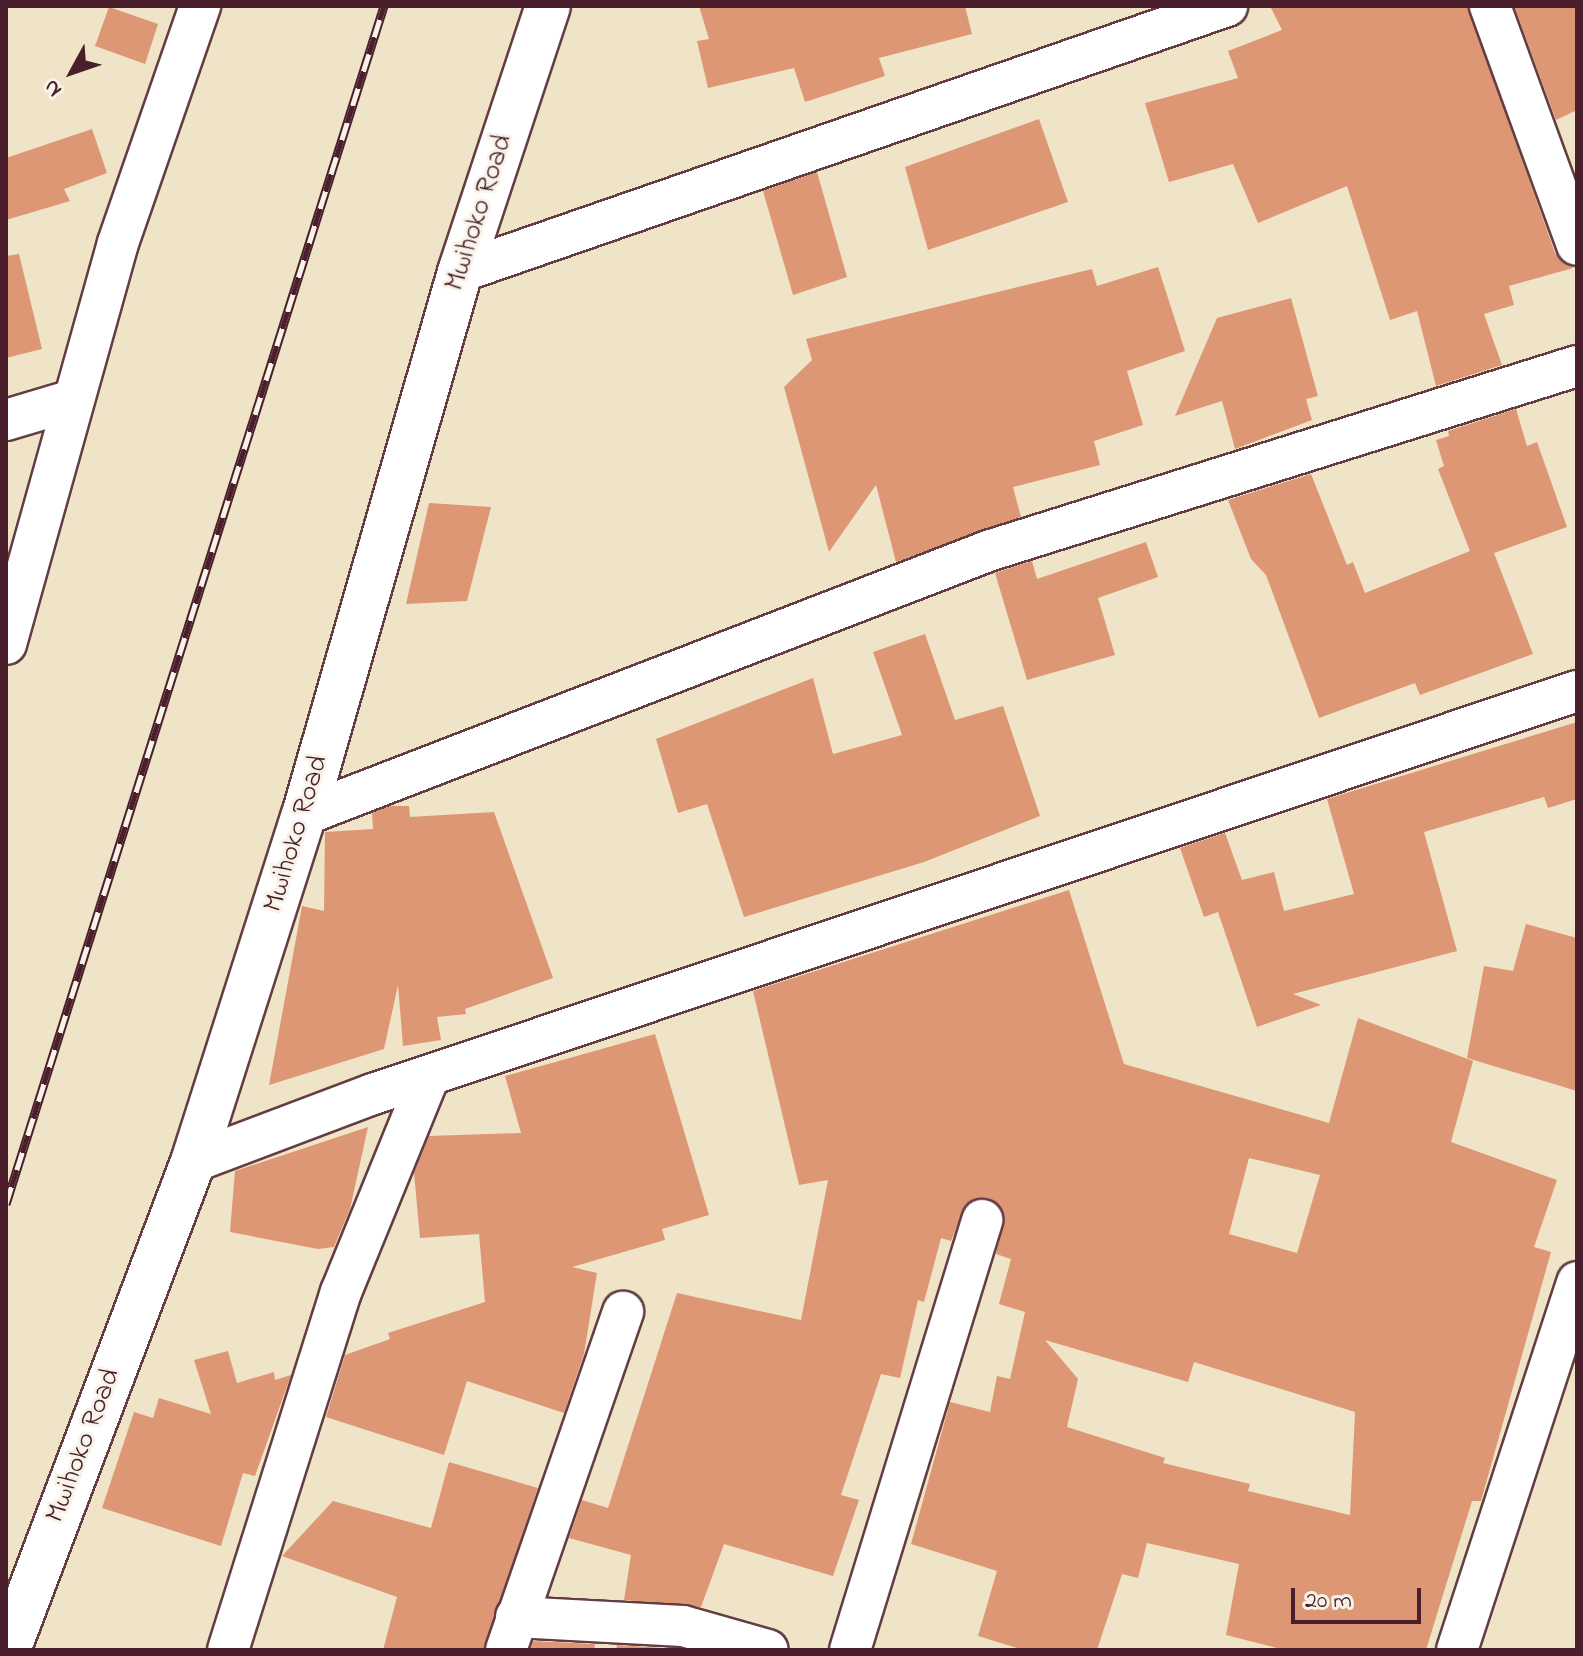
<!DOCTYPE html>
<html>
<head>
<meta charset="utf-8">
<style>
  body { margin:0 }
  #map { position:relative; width:1583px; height:1656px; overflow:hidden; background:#efe4c7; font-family:"Indie Flower",sans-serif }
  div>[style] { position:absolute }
  .building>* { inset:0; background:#de9775 }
  .roads { filter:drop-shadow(2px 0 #633d42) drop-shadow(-2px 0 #633d42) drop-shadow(0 2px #633d42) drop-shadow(0 -2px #633d42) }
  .minor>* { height:40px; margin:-20px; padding:0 20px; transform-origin:20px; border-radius:20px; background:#fff }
  .tertiary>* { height:44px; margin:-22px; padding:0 22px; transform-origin:22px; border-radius:22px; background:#fff }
  .rail>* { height:9px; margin-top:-4.5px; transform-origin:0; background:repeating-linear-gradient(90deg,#f7f3e8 0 18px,#4a1f2b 0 36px); box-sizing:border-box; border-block:2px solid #4a1f2b }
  span { translate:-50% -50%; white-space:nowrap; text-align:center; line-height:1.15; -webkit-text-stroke:6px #f7f3e8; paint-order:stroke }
  .street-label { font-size:28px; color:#4a1f2b }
  .frame { position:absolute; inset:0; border:8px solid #4a1f2b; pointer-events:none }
  .north { position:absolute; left:32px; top:32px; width:80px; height:80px; -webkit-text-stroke:6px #f7f3e8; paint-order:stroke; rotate:230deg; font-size:22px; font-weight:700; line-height:32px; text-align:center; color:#4a1f2b }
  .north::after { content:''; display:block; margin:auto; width:28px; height:36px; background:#4a1f2b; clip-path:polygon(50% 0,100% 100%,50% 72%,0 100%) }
  .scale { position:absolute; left:1291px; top:1588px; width:130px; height:36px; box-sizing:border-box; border:4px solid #4a1f2b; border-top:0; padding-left:10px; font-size:24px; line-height:28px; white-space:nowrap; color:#4a1f2b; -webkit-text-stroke:6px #f7f3e8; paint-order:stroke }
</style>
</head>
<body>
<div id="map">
  <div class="building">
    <i style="clip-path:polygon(699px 6px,965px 6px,972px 34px,879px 58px,885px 76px,805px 102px,794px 68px,708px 88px,697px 41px,709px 39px)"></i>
    <i style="clip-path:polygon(1270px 6px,1468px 6px,1555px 253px,1573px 268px,1509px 286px,1514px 305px,1484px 314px,1502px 365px,1436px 386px,1417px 311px,1390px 320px,1347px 186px,1258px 223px,1233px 164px,1169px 182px,1145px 103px,1238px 78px,1228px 51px,1282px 30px)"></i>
    <i style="clip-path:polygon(1514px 6px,1577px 6px,1577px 110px,1556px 120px)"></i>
    <i style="clip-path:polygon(109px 7px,158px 24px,145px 64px,95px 46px)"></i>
    <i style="clip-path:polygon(1039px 119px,1068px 202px,928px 250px,905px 167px)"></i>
    <i style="clip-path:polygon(92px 129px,107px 173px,64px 189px,70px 201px,6px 220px,6px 158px)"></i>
    <i style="clip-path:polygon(817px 172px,847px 277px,793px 295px,763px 191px)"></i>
    <i style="clip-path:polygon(19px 254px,42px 349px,6px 358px,6px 256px)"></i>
    <i style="clip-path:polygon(1158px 267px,1185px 351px,1127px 371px,1143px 425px,1094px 441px,1100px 465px,1013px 487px,1021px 517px,896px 562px,876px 485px,829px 552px,784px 387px,812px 360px,806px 339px,1092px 269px,1097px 286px)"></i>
    <i style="clip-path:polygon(1291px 298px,1318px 396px,1306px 399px,1312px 420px,1235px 449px,1222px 401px,1175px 416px,1217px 318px)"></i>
    <i style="clip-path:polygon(1516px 409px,1527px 446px,1537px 442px,1567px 527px,1494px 553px,1533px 654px,1420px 695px,1415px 683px,1319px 718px,1266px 575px,1251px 559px,1228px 500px,1311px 474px,1347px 565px,1353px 562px,1365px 593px,1470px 551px,1438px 469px,1444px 466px,1436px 440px,1449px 436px,1448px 431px)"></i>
    <i style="clip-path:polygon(429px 503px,491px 507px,467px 601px,406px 604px)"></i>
    <i style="clip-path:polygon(1146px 542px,1158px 577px,1098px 598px,1115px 655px,1027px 680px,995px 573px,1032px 561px,1037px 579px)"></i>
    <i style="clip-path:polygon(925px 634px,955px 720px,1003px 706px,1040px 816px,924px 862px,744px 917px,707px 804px,678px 813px,656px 739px,813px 678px,833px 754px,902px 735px,873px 652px)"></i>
    <i style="clip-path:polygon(1577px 722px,1577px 799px,1548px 808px,1544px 797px,1424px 832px,1457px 951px,1293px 994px,1321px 1005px,1257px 1027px,1218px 912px,1204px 917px,1180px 848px,1225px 833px,1242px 880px,1274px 872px,1284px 911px,1354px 894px,1327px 799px)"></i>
    <i style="clip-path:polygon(390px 806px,409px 806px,410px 817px,494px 812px,553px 978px,465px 1009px,466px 1014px,437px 1017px,441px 1040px,403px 1046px,398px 985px,384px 1049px,269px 1085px,302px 906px,324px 911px,325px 832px,373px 829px,372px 813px)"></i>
    <i style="clip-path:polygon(evenodd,1069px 890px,1124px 1064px,1329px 1123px,1358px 1018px,1473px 1061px,1451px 1142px,1557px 1180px,1534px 1247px,1551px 1252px,1481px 1501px,1472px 1501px,1426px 1650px,1285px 1650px,1226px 1635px,1239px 1564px,1147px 1543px,1138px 1578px,1122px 1574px,1097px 1650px,1024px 1650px,978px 1636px,997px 1571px,911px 1544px,950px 1402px,990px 1412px,997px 1376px,1010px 1379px,1025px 1312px,999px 1304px,1011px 1259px,996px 1254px,1004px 1216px,988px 1198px,967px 1203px,951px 1241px,941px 1238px,924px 1302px,918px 1300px,900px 1378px,881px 1374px,841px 1495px,859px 1500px,833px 1576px,724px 1544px,701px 1607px,624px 1600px,631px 1555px,569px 1538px,582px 1500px,608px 1508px,677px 1293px,801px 1320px,828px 1180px,799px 1185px,753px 991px,1069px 890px,1249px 1158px,1320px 1175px,1297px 1253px,1229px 1234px,1249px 1158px,1069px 890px,1045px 1340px,1188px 1382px,1194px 1362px,1355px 1412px,1350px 1515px,1248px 1491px,1250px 1484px,1163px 1463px,1165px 1458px,1067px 1427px,1078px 1379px,1045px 1340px)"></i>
    <i style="clip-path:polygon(1526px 924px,1577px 938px,1577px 1091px,1467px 1058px,1484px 966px,1513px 971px)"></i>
    <i style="clip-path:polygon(655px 1034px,709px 1215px,662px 1229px,665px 1240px,572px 1267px,597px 1273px,584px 1354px,564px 1413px,467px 1381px,444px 1455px,326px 1417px,345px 1355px,390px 1339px,388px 1333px,485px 1302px,479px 1234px,420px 1238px,414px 1173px,429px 1136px,521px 1133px,505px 1076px)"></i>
    <i style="clip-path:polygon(368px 1127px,350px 1209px,334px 1247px,318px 1249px,230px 1232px,235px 1171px)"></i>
    <i style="clip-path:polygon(228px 1351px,237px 1383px,274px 1372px,275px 1380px,291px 1375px,255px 1476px,243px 1473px,221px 1546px,102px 1508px,134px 1412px,153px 1418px,159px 1398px,211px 1414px,194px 1360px)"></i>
    <i style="clip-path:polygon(449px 1462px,538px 1488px,484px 1650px,383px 1650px,397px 1597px,282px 1556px,333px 1501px,431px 1528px)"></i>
    <i style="clip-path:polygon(533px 1641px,595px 1644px,594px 1650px,530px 1650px)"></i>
    <i style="clip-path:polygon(617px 1645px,679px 1649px,683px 1650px,616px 1650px)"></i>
  </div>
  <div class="roads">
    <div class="minor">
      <i style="left:1490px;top:6px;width:254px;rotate:70deg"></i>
      <i style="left:460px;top:272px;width:812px;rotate:-19.13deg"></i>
      <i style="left:6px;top:420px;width:70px;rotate:-16.6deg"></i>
      <i style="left:6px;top:644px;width:416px;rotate:-74.4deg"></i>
      <i style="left:118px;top:243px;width:251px;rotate:-70.9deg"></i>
      <i style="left:304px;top:815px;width:733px;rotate:-21.1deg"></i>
      <i style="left:988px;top:551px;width:617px;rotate:-17.44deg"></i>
      <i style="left:193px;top:1162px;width:192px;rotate:-20.7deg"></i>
      <i style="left:373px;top:1094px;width:1270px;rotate:-18.51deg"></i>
      <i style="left:516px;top:1617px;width:167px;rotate:3.1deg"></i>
      <i style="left:683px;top:1626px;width:88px;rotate:15.8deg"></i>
      <i style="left:228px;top:1650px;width:375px;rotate:-72.5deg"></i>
      <i style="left:341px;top:1292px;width:233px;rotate:-67.8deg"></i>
      <i style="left:506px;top:1650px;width:358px;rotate:-70.9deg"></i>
      <i style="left:850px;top:1650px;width:450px;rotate:-72.9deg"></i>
      <i style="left:1457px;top:1650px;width:387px;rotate:-71.9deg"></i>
    </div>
    <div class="tertiary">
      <i style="left:8px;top:1650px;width:522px;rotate:-69.24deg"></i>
      <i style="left:193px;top:1162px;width:364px;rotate:-72.3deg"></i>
      <i style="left:304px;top:815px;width:565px;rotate:-73.97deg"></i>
      <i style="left:460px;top:272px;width:280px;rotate:-71.7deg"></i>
    </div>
  </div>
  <div class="rail">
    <i style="left:6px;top:1204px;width:1256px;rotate:-72.49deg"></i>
  </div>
  <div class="street-label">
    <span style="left:480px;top:213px;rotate:-72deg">Mwihoko Road</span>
    <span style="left:297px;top:834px;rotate:-73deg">Mwihoko Road</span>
    <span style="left:84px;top:1446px;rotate:-69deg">Mwihoko Road</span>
  </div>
  <div class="frame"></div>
  <div class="north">N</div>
  <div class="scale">20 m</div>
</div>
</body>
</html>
